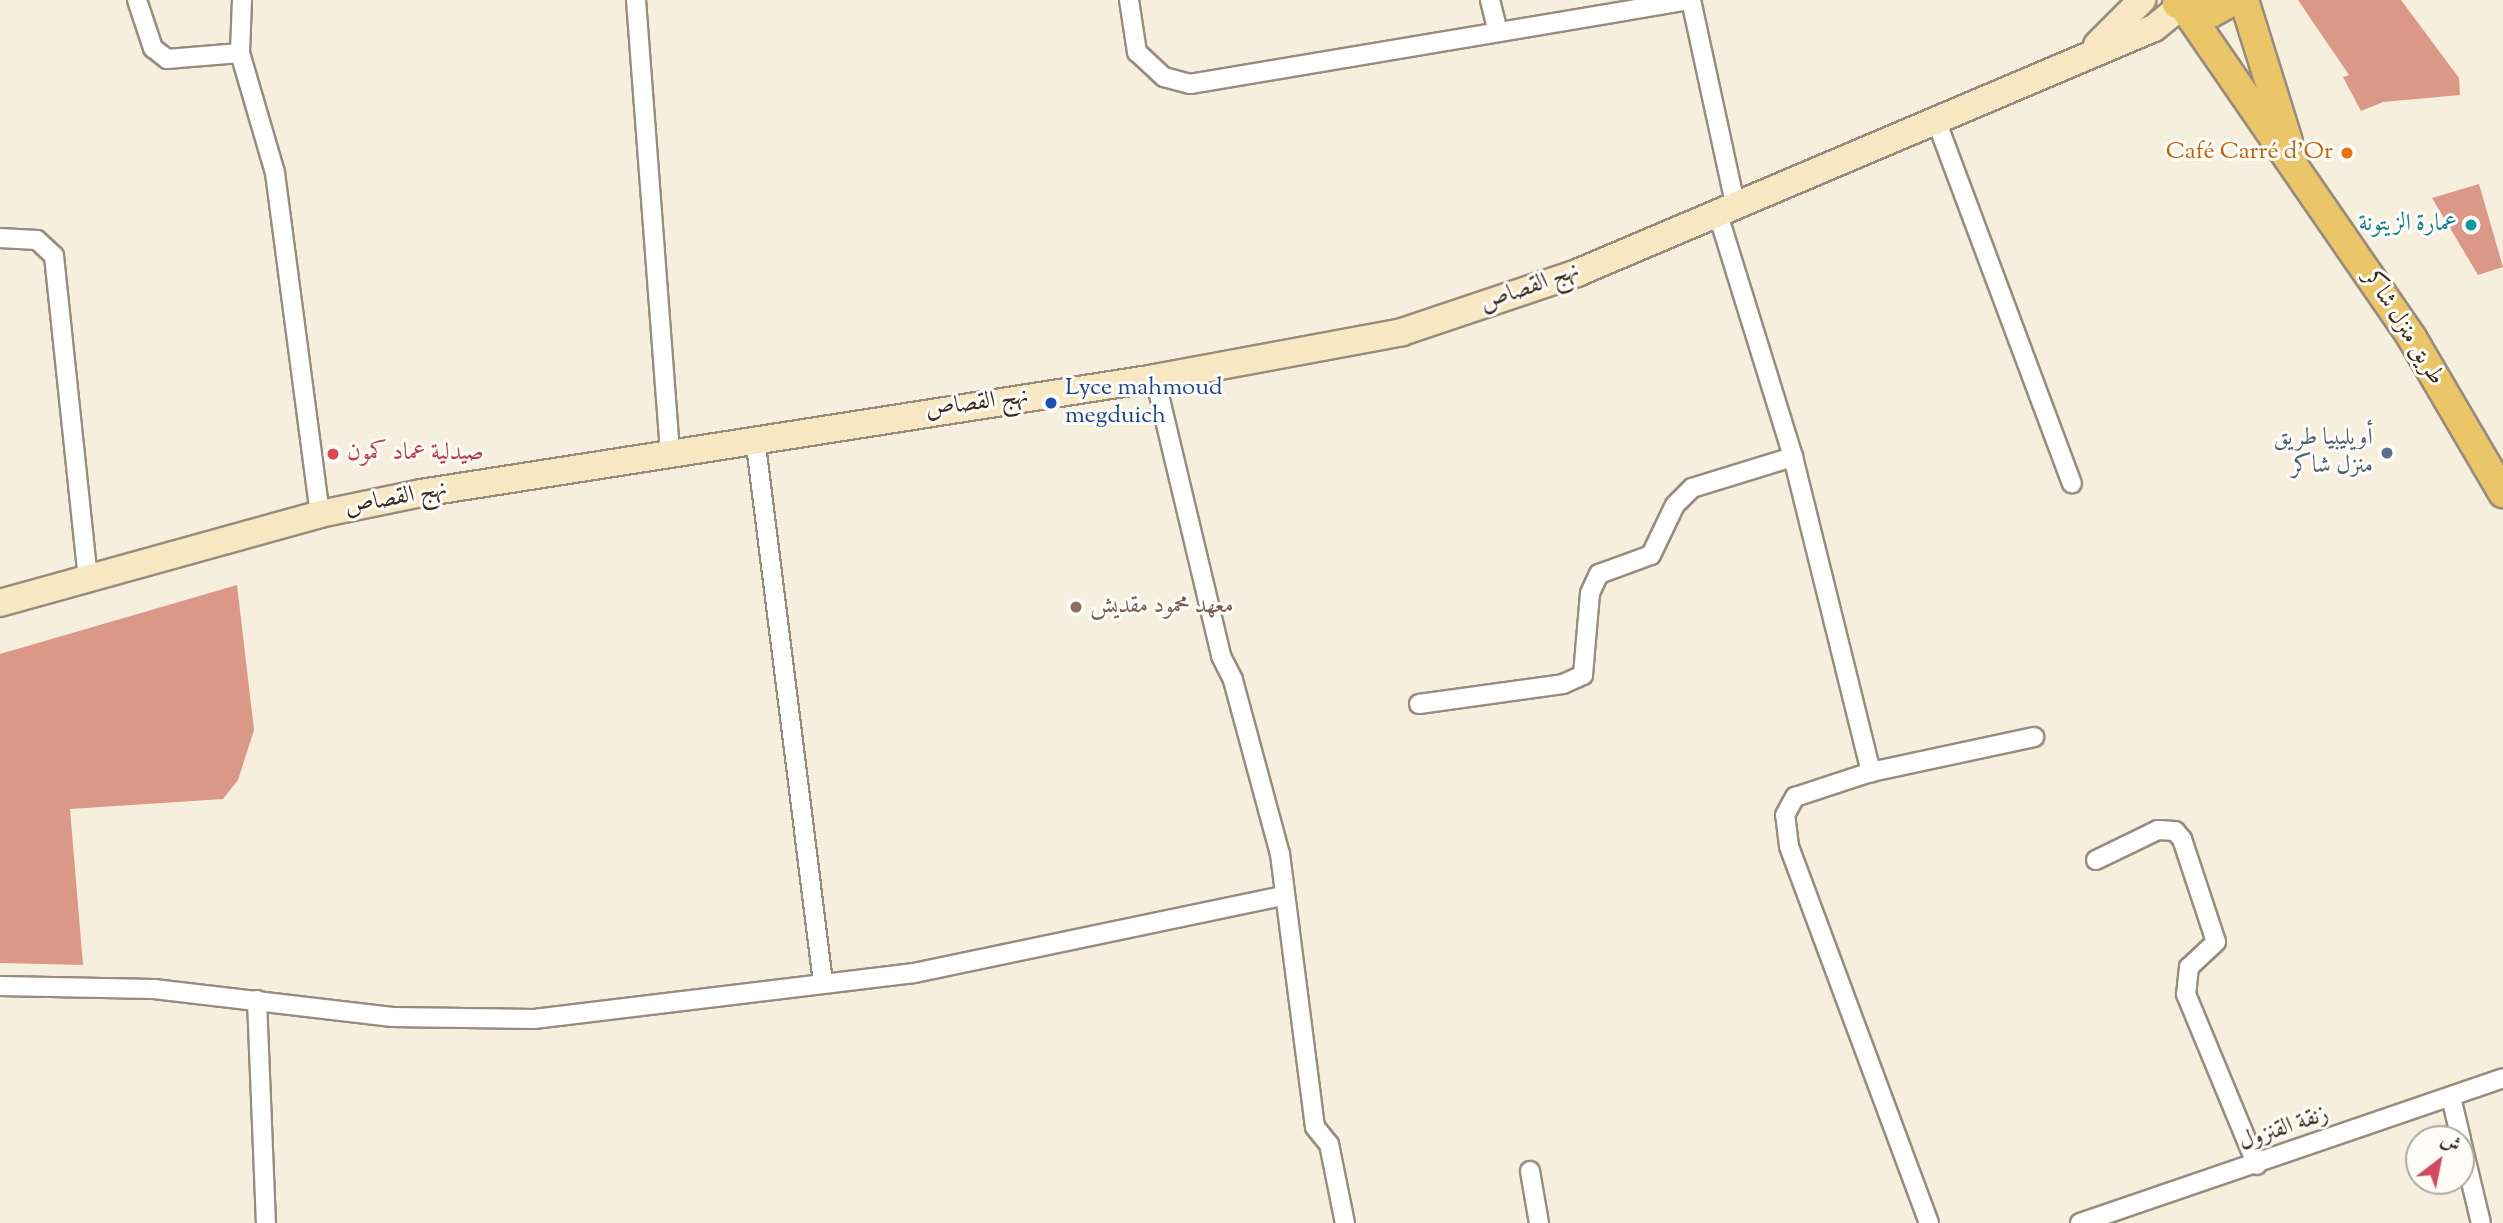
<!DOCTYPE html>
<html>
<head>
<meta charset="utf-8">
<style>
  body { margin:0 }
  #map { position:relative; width:2503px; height:1223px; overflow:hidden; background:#f7efde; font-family:"Sorts Mill Goudy",Amiri,serif }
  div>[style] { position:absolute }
  .building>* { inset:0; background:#dc9887 }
  .roads { filter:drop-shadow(2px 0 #998c7e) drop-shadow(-2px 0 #998c7e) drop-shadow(0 2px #998c7e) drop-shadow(0 -2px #998c7e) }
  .street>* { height:18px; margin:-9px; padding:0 9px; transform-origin:9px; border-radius:9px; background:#fff }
  .secondary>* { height:26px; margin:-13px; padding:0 13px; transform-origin:13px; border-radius:13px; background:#f7e8c3 }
  .primary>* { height:28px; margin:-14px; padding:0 14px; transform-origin:14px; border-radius:14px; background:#ebc669 }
  .dots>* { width:19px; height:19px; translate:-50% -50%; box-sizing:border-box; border:4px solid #fdfcf7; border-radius:50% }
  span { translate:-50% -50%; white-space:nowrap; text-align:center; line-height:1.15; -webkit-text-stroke:6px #fdfcf7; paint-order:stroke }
  .food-label { font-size:24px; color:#c56008 }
  .right { translate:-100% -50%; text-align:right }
  .culture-label { font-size:24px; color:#0d838f }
  .street-label { font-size:24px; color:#3b2a1e }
  .transit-label { font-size:24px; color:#164399 }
  .left { translate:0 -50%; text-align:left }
  .service-label { font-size:24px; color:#4e5e75 }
  .health-label { font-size:24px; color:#be3a42 }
  .education-label { font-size:24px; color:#785e54 }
  .north { position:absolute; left:2405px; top:1125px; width:70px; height:70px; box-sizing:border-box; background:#fdfcf7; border:2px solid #afa8a0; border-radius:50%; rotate:32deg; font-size:19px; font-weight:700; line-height:28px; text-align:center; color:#3b2a1e }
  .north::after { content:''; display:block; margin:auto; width:24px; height:32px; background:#d1495b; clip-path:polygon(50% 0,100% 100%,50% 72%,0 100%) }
</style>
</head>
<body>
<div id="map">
  <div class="building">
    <i style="clip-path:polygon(2298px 0,2401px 0,2459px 78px,2460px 95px,2383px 102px,2361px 111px,2343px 77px,2349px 75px)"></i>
    <i style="clip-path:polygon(2479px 184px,2503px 267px,2478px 275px,2432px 198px)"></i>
    <i style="clip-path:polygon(237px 585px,254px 730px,238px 780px,223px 799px,70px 809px,83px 965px,0 963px,0 654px)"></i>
  </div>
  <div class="roads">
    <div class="street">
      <i style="left:137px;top:0;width:51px;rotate:71.6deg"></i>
      <i style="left:153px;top:48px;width:18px;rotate:38deg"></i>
      <i style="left:167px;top:59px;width:73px;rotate:-4.7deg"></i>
      <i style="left:242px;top:0;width:53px;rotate:92.2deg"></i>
      <i style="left:240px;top:53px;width:125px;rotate:73.7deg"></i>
      <i style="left:275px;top:173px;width:344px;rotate:82.5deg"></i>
      <i style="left:636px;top:0;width:453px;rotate:85.7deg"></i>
      <i style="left:1129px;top:0;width:53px;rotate:81.3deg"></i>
      <i style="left:1137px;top:52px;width:37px;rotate:43deg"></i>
      <i style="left:1164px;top:77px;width:27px;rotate:15deg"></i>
      <i style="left:1190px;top:84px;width:507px;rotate:-9.54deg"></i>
      <i style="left:1490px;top:0;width:33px;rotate:76deg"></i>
      <i style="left:1691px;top:0;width:209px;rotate:77.8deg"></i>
      <i style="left:1936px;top:120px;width:388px;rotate:69.5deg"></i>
      <i style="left:1717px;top:211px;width:257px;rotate:72.8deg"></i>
      <i style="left:1793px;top:457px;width:325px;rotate:76.1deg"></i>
      <i style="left:0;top:238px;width:37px;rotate:3deg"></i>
      <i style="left:37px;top:240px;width:23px;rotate:43deg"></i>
      <i style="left:54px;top:256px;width:325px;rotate:84deg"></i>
      <i style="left:1155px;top:378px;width:286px;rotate:76.6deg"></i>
      <i style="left:1221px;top:656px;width:27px;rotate:63deg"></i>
      <i style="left:1233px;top:680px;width:180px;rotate:74.9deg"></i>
      <i style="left:1280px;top:854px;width:275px;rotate:82.7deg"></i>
      <i style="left:1315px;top:1127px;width:22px;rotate:51deg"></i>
      <i style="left:1329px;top:1144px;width:81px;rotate:78.6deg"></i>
      <i style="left:755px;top:437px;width:549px;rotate:82.89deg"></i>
      <i style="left:1419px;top:704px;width:145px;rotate:-7.9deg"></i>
      <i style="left:1563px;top:684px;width:22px;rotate:-24deg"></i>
      <i style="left:1583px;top:675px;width:82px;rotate:-85.1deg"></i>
      <i style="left:1590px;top:593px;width:21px;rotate:-65deg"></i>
      <i style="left:1599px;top:574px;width:55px;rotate:-20.1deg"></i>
      <i style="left:1651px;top:555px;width:55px;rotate:-64.4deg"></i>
      <i style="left:1675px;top:505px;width:24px;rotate:-45deg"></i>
      <i style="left:1692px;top:488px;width:106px;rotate:-17.1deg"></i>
      <i style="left:2096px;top:860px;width:69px;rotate:-25.8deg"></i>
      <i style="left:2158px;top:830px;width:17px;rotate:3deg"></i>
      <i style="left:2175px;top:831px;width:11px;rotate:49deg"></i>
      <i style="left:2182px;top:839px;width:108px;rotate:71.7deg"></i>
      <i style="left:2216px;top:942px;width:37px;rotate:137deg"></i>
      <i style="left:2189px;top:967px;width:27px;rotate:96deg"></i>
      <i style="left:2186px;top:994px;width:185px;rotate:67.5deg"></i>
      <i style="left:0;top:986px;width:154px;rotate:1.1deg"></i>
      <i style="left:154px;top:989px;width:240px;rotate:6.7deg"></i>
      <i style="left:392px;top:1017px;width:142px;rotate:0.8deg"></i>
      <i style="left:534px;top:1019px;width:383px;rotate:-6.9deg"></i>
      <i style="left:914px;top:973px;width:377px;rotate:-11.8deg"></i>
      <i style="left:257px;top:1000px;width:223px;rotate:87.7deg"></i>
      <i style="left:2451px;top:1097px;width:43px;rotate:76.6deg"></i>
      <i style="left:2461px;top:1140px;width:85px;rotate:76.5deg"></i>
      <i style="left:1530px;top:1171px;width:53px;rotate:80.2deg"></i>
      <i style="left:1929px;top:1223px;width:402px;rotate:-110.4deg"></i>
      <i style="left:1789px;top:846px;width:31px;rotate:-97deg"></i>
      <i style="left:1785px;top:815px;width:21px;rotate:-61deg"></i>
      <i style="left:1795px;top:797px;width:80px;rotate:-18.2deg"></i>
      <i style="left:1871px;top:772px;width:167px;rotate:-12.1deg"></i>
      <i style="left:2080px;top:1223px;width:447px;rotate:-18.9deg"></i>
    </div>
    <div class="secondary">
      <i style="left:2097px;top:45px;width:64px;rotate:-45deg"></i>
      <i style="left:0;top:603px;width:332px;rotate:-15.5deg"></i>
      <i style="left:320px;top:514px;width:103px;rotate:-11.7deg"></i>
      <i style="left:421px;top:493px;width:743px;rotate:-8.9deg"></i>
      <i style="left:1155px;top:378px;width:251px;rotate:-10.5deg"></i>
      <i style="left:1402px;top:332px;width:185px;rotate:-18.6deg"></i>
      <i style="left:1577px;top:273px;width:627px;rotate:-23.01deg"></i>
      <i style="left:2154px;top:28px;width:33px;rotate:-39deg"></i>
    </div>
    <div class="primary">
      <i style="left:2244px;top:0;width:148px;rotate:72.7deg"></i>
      <i style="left:2177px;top:4px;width:35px;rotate:15deg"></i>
      <i style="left:2211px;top:13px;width:26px;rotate:-29deg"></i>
      <i style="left:2186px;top:10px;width:398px;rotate:55.4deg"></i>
      <i style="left:2412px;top:338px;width:180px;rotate:59.6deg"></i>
    </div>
  </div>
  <div class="dots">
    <i style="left:2347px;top:153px;background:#e8710a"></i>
    <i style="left:2471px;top:225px;background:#0f9aa8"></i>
    <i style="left:1051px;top:403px;background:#1a4fb4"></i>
    <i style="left:2387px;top:453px;background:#5c6f8a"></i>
    <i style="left:333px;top:454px;background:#e0444e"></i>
    <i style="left:1076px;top:607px;background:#8d6e63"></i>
  </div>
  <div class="food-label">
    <span class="right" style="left:2333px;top:153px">Café Carré d'Or</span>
  </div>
  <div class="culture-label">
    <span class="right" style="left:2457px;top:225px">عمارة الزيتونة</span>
  </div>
  <div class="street-label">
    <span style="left:1530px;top:288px;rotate:-20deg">نهج القصاص</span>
    <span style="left:2403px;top:328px;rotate:58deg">طريق منزل شاكر</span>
    <span style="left:977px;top:404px;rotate:-8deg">نهج القصاص</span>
    <span style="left:396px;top:499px;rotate:-11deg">نهج القصاص</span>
    <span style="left:2284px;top:1129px;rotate:-19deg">زنقة القنزول</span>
  </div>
  <div class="transit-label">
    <span class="left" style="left:1065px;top:403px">Lyce mahmoud<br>megduich</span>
  </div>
  <div class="service-label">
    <span class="right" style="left:2373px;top:453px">أويليبيا طريق<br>منزل شاكر</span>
  </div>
  <div class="health-label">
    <span class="left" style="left:347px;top:454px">صيدلية عماد كمون</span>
  </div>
  <div class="education-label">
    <span class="left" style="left:1090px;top:607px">معهد محمود مقديش</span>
  </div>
  <div class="north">ش</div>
</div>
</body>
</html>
